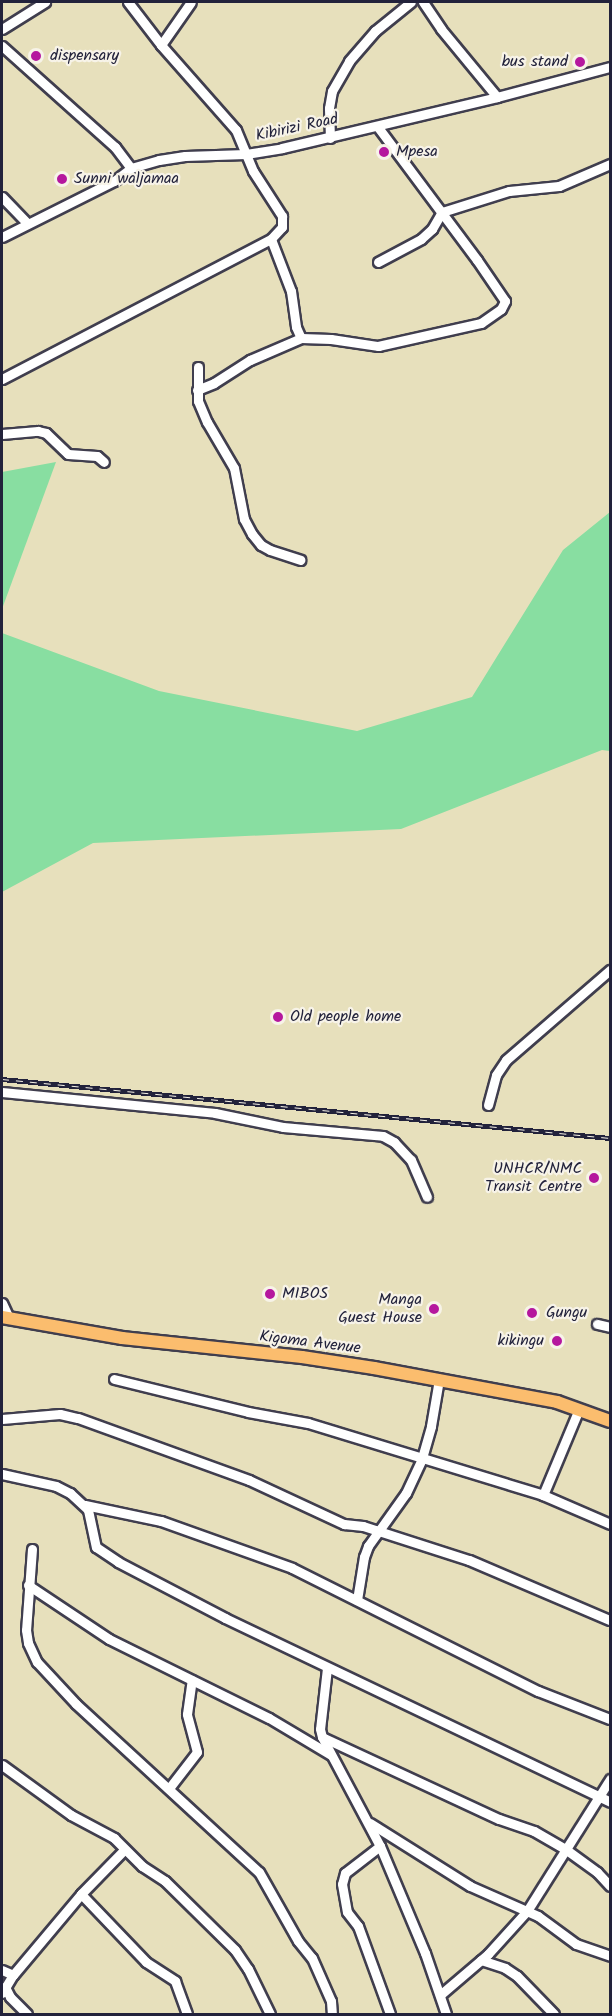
<!DOCTYPE html>
<html>
<head>
<meta charset="utf-8">
<style>
  body { margin:0 }
  #map { position:relative; width:612px; height:2016px; overflow:hidden; background:#e7e0bc; font-family:Kalam,sans-serif }
  div>[style] { position:absolute }
  .green>* { inset:0; background:#88dea1 }
  .roads { filter:drop-shadow(2px 0 #403e4e) drop-shadow(-2px 0 #403e4e) drop-shadow(0 2px #403e4e) drop-shadow(0 -2px #403e4e) }
  .minor>* { height:9px; margin:-4.5px; padding:0 4.5px; transform-origin:4.5px; border-radius:4.5px; background:#fff }
  .major>* { height:12px; margin:-6px; padding:0 6px; transform-origin:6px; border-radius:6px; background:#fbbd6e }
  .rail>* { height:4.5px; margin-top:-2.25px; transform-origin:0; background:repeating-linear-gradient(90deg,#f7f3e8 0 7px,#22223b 0 14px); box-sizing:border-box; border-block:2px solid #22223b }
  .dots>* { width:16px; height:16px; translate:-50% -50%; box-sizing:border-box; border:3px solid #f7f3e8; border-radius:50% }
  span { translate:-50% -50%; white-space:nowrap; text-align:center; line-height:1.15; -webkit-text-stroke:4.5px #f7f3e8; paint-order:stroke }
  .poi-label { font-size:16px; color:#22223b }
  .left { translate:0 -50%; text-align:left }
  .right { translate:-100% -50%; text-align:right }
  .street-label { font-size:16px; color:#22223b }
  .frame { position:absolute; inset:0; border:3px solid #22223b; pointer-events:none }
</style>
</head>
<body>
<div id="map">
  <div class="green">
    <i style="clip-path:polygon(56px 462px,2px 609px,2px 472px)"></i>
    <i style="clip-path:polygon(610px 512px,610px 751px,602px 750px,401px 829px,93px 843px,2px 892px,2px 633px,159px 691px,357px 731px,472px 697px,563px 550px)"></i>
  </div>
  <div class="roads">
    <div class="minor">
      <i style="left:128px;top:2px;width:54px;rotate:52.5deg"></i>
      <i style="left:161px;top:45px;width:113px;rotate:48.6deg"></i>
      <i style="left:236px;top:130px;width:44px;rotate:67.5deg"></i>
      <i style="left:253px;top:171px;width:54px;rotate:57.2deg"></i>
      <i style="left:282px;top:216px;width:11px;rotate:90deg"></i>
      <i style="left:282px;top:227px;width:16px;rotate:133deg"></i>
      <i style="left:271px;top:239px;width:56px;rotate:69deg"></i>
      <i style="left:291px;top:291px;width:36px;rotate:82deg"></i>
      <i style="left:296px;top:327px;width:12px;rotate:66deg"></i>
      <i style="left:423px;top:2px;width:32px;rotate:56deg"></i>
      <i style="left:441px;top:29px;width:88px;rotate:50.5deg"></i>
      <i style="left:2px;top:29px;width:51px;rotate:-32.1deg"></i>
      <i style="left:161px;top:45px;width:52px;rotate:-55.1deg"></i>
      <i style="left:2px;top:46px;width:152px;rotate:41.8deg"></i>
      <i style="left:115px;top:147px;width:26px;rotate:53deg"></i>
      <i style="left:330px;top:138px;width:30px;rotate:-92deg"></i>
      <i style="left:329px;top:108px;width:17px;rotate:-80deg"></i>
      <i style="left:332px;top:91px;width:34px;rotate:-60deg"></i>
      <i style="left:349px;top:61px;width:40px;rotate:-49deg"></i>
      <i style="left:375px;top:31px;width:46px;rotate:-38.9deg"></i>
      <i style="left:2px;top:197px;width:37px;rotate:46deg"></i>
      <i style="left:2px;top:237px;width:125px;rotate:-26.6deg"></i>
      <i style="left:114px;top:181px;width:21px;rotate:-37deg"></i>
      <i style="left:131px;top:168px;width:29px;rotate:-16deg"></i>
      <i style="left:159px;top:160px;width:26px;rotate:-9deg"></i>
      <i style="left:185px;top:156px;width:61px;rotate:-1.9deg"></i>
      <i style="left:246px;top:154px;width:36px;rotate:-9deg"></i>
      <i style="left:282px;top:148px;width:221px;rotate:-13.3deg"></i>
      <i style="left:497px;top:97px;width:117px;rotate:-14.9deg"></i>
      <i style="left:378px;top:262px;width:49px;rotate:-28.1deg"></i>
      <i style="left:421px;top:239px;width:15px;rotate:-42deg"></i>
      <i style="left:432px;top:229px;width:20px;rotate:-60deg"></i>
      <i style="left:442px;top:212px;width:70px;rotate:-17.4deg"></i>
      <i style="left:509px;top:191px;width:50px;rotate:-5.7deg"></i>
      <i style="left:559px;top:186px;width:56px;rotate:-23.3deg"></i>
      <i style="left:198px;top:367px;width:34px;rotate:90deg"></i>
      <i style="left:198px;top:401px;width:23px;rotate:67deg"></i>
      <i style="left:207px;top:422px;width:53px;rotate:59.6deg"></i>
      <i style="left:234px;top:468px;width:52px;rotate:78.9deg"></i>
      <i style="left:244px;top:519px;width:17px;rotate:62deg"></i>
      <i style="left:252px;top:534px;width:14px;rotate:51deg"></i>
      <i style="left:261px;top:545px;width:10px;rotate:29deg"></i>
      <i style="left:270px;top:550px;width:32px;rotate:18deg"></i>
      <i style="left:2px;top:379px;width:303px;rotate:-27.5deg"></i>
      <i style="left:197px;top:390px;width:18px;rotate:-22deg"></i>
      <i style="left:214px;top:383px;width:43px;rotate:-32.6deg"></i>
      <i style="left:250px;top:360px;width:56px;rotate:-23.3deg"></i>
      <i style="left:301px;top:338px;width:30px;rotate:2deg"></i>
      <i style="left:331px;top:339px;width:48px;rotate:8.5deg"></i>
      <i style="left:378px;top:346px;width:106px;rotate:-12.6deg"></i>
      <i style="left:481px;top:323px;width:24px;rotate:-35deg"></i>
      <i style="left:501px;top:309px;width:9px;rotate:-63deg"></i>
      <i style="left:505px;top:301px;width:50px;rotate:-124.3deg"></i>
      <i style="left:477px;top:260px;width:167px;rotate:-126.7deg"></i>
      <i style="left:2px;top:434px;width:36px;rotate:-5deg"></i>
      <i style="left:38px;top:431px;width:8px;rotate:14deg"></i>
      <i style="left:46px;top:433px;width:30px;rotate:44deg"></i>
      <i style="left:68px;top:454px;width:29px;rotate:4deg"></i>
      <i style="left:97px;top:456px;width:9px;rotate:41deg"></i>
      <i style="left:2px;top:1092px;width:214px;rotate:5.6deg"></i>
      <i style="left:215px;top:1113px;width:69px;rotate:11.6deg"></i>
      <i style="left:283px;top:1127px;width:100px;rotate:5.1deg"></i>
      <i style="left:383px;top:1136px;width:13px;rotate:29deg"></i>
      <i style="left:394px;top:1142px;width:25px;rotate:47deg"></i>
      <i style="left:411px;top:1160px;width:40px;rotate:66.6deg"></i>
      <i style="left:488px;top:1105px;width:31px;rotate:-75deg"></i>
      <i style="left:496px;top:1075px;width:18px;rotate:-56deg"></i>
      <i style="left:506px;top:1060px;width:138px;rotate:-40.9deg"></i>
      <i style="left:2px;top:1303px;width:17px;rotate:65deg"></i>
      <i style="left:597px;top:1324px;width:13px;rotate:13deg"></i>
      <i style="left:114px;top:1379px;width:138px;rotate:13.8deg"></i>
      <i style="left:248px;top:1412px;width:61px;rotate:10.4deg"></i>
      <i style="left:308px;top:1423px;width:246px;rotate:17deg"></i>
      <i style="left:543px;top:1495px;width:73px;rotate:23.4deg"></i>
      <i style="left:2px;top:1419px;width:58px;rotate:-4.9deg"></i>
      <i style="left:60px;top:1414px;width:18px;rotate:13deg"></i>
      <i style="left:78px;top:1418px;width:182px;rotate:19.9deg"></i>
      <i style="left:249px;top:1480px;width:105px;rotate:24.9deg"></i>
      <i style="left:344px;top:1524px;width:19px;rotate:6deg"></i>
      <i style="left:363px;top:1526px;width:111px;rotate:17.8deg"></i>
      <i style="left:469px;top:1560px;width:153px;rotate:23.1deg"></i>
      <i style="left:2px;top:1474px;width:55px;rotate:12.5deg"></i>
      <i style="left:56px;top:1486px;width:16px;rotate:27deg"></i>
      <i style="left:70px;top:1493px;width:25px;rotate:43deg"></i>
      <i style="left:88px;top:1510px;width:38px;rotate:78deg"></i>
      <i style="left:96px;top:1547px;width:27px;rotate:34deg"></i>
      <i style="left:118px;top:1562px;width:121px;rotate:27.6deg"></i>
      <i style="left:225px;top:1618px;width:427px;rotate:25.5deg"></i>
      <i style="left:543px;top:1495px;width:93px;rotate:-67.3deg"></i>
      <i style="left:85px;top:1505px;width:78px;rotate:11.9deg"></i>
      <i style="left:161px;top:1521px;width:139px;rotate:19.7deg"></i>
      <i style="left:292px;top:1568px;width:275px;rotate:26.6deg"></i>
      <i style="left:538px;top:1691px;width:77px;rotate:21.3deg"></i>
      <i style="left:32px;top:1549px;width:81px;rotate:94.2deg"></i>
      <i style="left:26px;top:1630px;width:13px;rotate:81deg"></i>
      <i style="left:28px;top:1643px;width:21px;rotate:65deg"></i>
      <i style="left:37px;top:1662px;width:57px;rotate:47.1deg"></i>
      <i style="left:76px;top:1704px;width:248px;rotate:42.6deg"></i>
      <i style="left:259px;top:1872px;width:79px;rotate:60.5deg"></i>
      <i style="left:298px;top:1941px;width:22px;rotate:51deg"></i>
      <i style="left:312px;top:1958px;width:47px;rotate:66.2deg"></i>
      <i style="left:331px;top:2001px;width:13px;rotate:86deg"></i>
      <i style="left:28px;top:1585px;width:97px;rotate:33.7deg"></i>
      <i style="left:109px;top:1639px;width:178px;rotate:26.3deg"></i>
      <i style="left:269px;top:1718px;width:72px;rotate:30.8deg"></i>
      <i style="left:357px;top:1600px;width:44px;rotate:-80.8deg"></i>
      <i style="left:364px;top:1557px;width:12px;rotate:-70deg"></i>
      <i style="left:368px;top:1546px;width:65px;rotate:-54.4deg"></i>
      <i style="left:406px;top:1493px;width:38px;rotate:-65deg"></i>
      <i style="left:422px;top:1458px;width:33px;rotate:-74deg"></i>
      <i style="left:431px;top:1426px;width:48px;rotate:-80.3deg"></i>
      <i style="left:327px;top:1668px;width:61px;rotate:96.5deg"></i>
      <i style="left:320px;top:1729px;width:8px;rotate:76deg"></i>
      <i style="left:322px;top:1737px;width:123px;rotate:62deg"></i>
      <i style="left:380px;top:1846px;width:116px;rotate:67.2deg"></i>
      <i style="left:425px;top:1953px;width:65px;rotate:71deg"></i>
      <i style="left:322px;top:1737px;width:195px;rotate:24.9deg"></i>
      <i style="left:499px;top:1819px;width:37px;rotate:19deg"></i>
      <i style="left:534px;top:1831px;width:39px;rotate:30deg"></i>
      <i style="left:568px;top:1851px;width:36px;rotate:36deg"></i>
      <i style="left:597px;top:1872px;width:19px;rotate:47deg"></i>
      <i style="left:2px;top:1765px;width:85px;rotate:35.9deg"></i>
      <i style="left:71px;top:1815px;width:49px;rotate:28.1deg"></i>
      <i style="left:114px;top:1838px;width:40px;rotate:45deg"></i>
      <i style="left:142px;top:1866px;width:27px;rotate:33deg"></i>
      <i style="left:165px;top:1881px;width:98px;rotate:44.6deg"></i>
      <i style="left:235px;top:1950px;width:23px;rotate:56deg"></i>
      <i style="left:248px;top:1969px;width:50px;rotate:63.9deg"></i>
      <i style="left:170px;top:1787px;width:44px;rotate:-52.4deg"></i>
      <i style="left:197px;top:1752px;width:39px;rotate:-105deg"></i>
      <i style="left:187px;top:1714px;width:34px;rotate:-82deg"></i>
      <i style="left:370px;top:1823px;width:118px;rotate:32.2deg"></i>
      <i style="left:470px;top:1886px;width:74px;rotate:23.8deg"></i>
      <i style="left:538px;top:1916px;width:47px;rotate:36.4deg"></i>
      <i style="left:576px;top:1944px;width:36px;rotate:19deg"></i>
      <i style="left:380px;top:1846px;width:44px;rotate:142.4deg"></i>
      <i style="left:345px;top:1873px;width:11px;rotate:105deg"></i>
      <i style="left:342px;top:1884px;width:28px;rotate:80deg"></i>
      <i style="left:347px;top:1912px;width:18px;rotate:52deg"></i>
      <i style="left:358px;top:1926px;width:94px;rotate:70deg"></i>
      <i style="left:81px;top:1894px;width:94px;rotate:46.3deg"></i>
      <i style="left:146px;top:1962px;width:35px;rotate:33deg"></i>
      <i style="left:175px;top:1981px;width:35px;rotate:70deg"></i>
      <i style="left:481px;top:1960px;width:25px;rotate:18deg"></i>
      <i style="left:505px;top:1968px;width:14px;rotate:34deg"></i>
      <i style="left:517px;top:1976px;width:53px;rotate:45.8deg"></i>
      <i style="left:2px;top:1970px;width:12px;rotate:24deg"></i>
      <i style="left:5px;top:1987px;width:11px;rotate:63deg"></i>
      <i style="left:10px;top:1997px;width:24px;rotate:45deg"></i>
      <i style="left:2px;top:1993px;width:21px;rotate:-59deg"></i>
      <i style="left:13px;top:1975px;width:106px;rotate:-50deg"></i>
      <i style="left:81px;top:1894px;width:62px;rotate:-45.7deg"></i>
      <i style="left:440px;top:1995px;width:63px;rotate:-40.5deg"></i>
      <i style="left:488px;top:1954px;width:58px;rotate:-47.8deg"></i>
      <i style="left:527px;top:1911px;width:156px;rotate:-57.8deg"></i>
    </div>
    <div class="major">
      <i style="left:2px;top:1317px;width:122px;rotate:9.9deg"></i>
      <i style="left:122px;top:1338px;width:181px;rotate:6deg"></i>
      <i style="left:302px;top:1357px;width:73px;rotate:8.7deg"></i>
      <i style="left:374px;top:1368px;width:186px;rotate:10.5deg"></i>
      <i style="left:557px;top:1402px;width:56px;rotate:19.7deg"></i>
    </div>
  </div>
  <div class="rail">
    <i style="left:2px;top:1079px;width:611px;rotate:5.54deg"></i>
  </div>
  <div class="dots">
    <i style="left:36px;top:56px;background:#b5179e"></i>
    <i style="left:580px;top:62px;background:#b5179e"></i>
    <i style="left:384px;top:152px;background:#b5179e"></i>
    <i style="left:62px;top:179px;background:#b5179e"></i>
    <i style="left:278px;top:1017px;background:#b5179e"></i>
    <i style="left:594px;top:1178px;background:#b5179e"></i>
    <i style="left:270px;top:1294px;background:#b5179e"></i>
    <i style="left:434px;top:1309px;background:#b5179e"></i>
    <i style="left:532px;top:1313px;background:#b5179e"></i>
    <i style="left:557px;top:1341px;background:#b5179e"></i>
  </div>
  <div class="poi-label">
    <span class="left" style="left:50px;top:56px">dispensary</span>
    <span class="right" style="left:568px;top:62px">bus stand</span>
    <span class="left" style="left:396px;top:152px">Mpesa</span>
    <span class="left" style="left:74px;top:179px">Sunni waljamaa</span>
    <span class="left" style="left:290px;top:1017px">Old people home</span>
    <span class="right" style="left:582px;top:1178px">UNHCR/NMC<br>Transit Centre</span>
    <span class="left" style="left:282px;top:1294px">MIBOS</span>
    <span class="right" style="left:422px;top:1309px">Manga<br>Guest House</span>
    <span class="left" style="left:546px;top:1313px">Gungu</span>
    <span class="right" style="left:544px;top:1341px">kikingu</span>
  </div>
  <div class="street-label">
    <span style="left:297px;top:128px;rotate:-12deg">Kibirizi Road</span>
    <span style="left:310px;top:1343px;rotate:7deg">Kigoma Avenue</span>
  </div>
  <div class="frame"></div>
</div>
</body>
</html>
